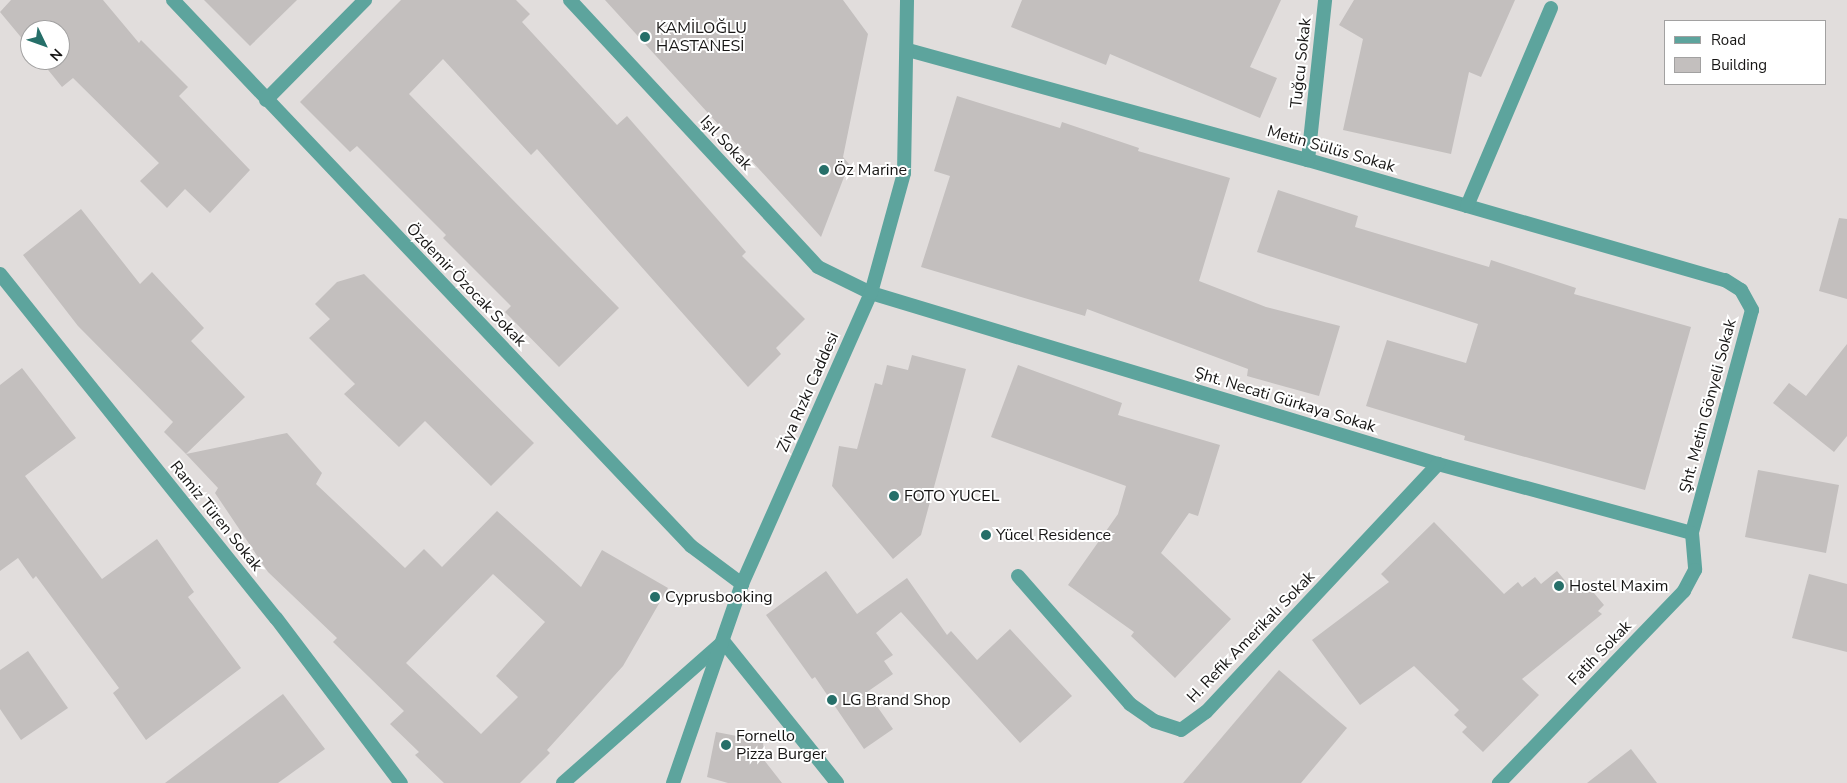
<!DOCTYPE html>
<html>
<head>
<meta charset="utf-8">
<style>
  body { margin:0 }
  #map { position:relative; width:1847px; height:783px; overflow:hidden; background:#e1dddc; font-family:"Nunito Sans",sans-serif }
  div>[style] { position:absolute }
  .building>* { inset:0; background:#c3bfbe }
  .minor>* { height:14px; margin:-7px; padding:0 7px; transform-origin:7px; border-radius:7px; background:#5da49d }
  .tertiary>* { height:14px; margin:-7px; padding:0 7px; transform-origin:7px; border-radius:7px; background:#5da49d }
  .dots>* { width:14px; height:14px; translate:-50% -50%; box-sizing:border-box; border:2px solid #fff; border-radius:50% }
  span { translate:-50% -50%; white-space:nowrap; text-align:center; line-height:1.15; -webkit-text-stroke:4px #fff; paint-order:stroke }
  .poi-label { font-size:16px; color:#161514 }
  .left { translate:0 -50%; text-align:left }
  .street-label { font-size:16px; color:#161514 }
  .legend { position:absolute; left:1664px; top:20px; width:162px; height:65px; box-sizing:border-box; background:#fff; border:1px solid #a2a1a1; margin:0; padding:6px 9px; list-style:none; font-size:15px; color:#161514 }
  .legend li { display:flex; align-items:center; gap:10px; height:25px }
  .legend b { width:25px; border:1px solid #a2a1a1 }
  .north { position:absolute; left:20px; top:20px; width:50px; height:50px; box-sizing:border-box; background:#fff; border:1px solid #a2a1a1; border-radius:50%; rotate:132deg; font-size:14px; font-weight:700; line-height:20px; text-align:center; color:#161514 }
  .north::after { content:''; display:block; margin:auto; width:18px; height:22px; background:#266f69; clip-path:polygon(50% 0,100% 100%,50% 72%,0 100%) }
</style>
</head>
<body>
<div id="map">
  <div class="building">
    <i style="clip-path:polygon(11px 0,103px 0,139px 43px,141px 40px,188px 87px,179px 96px,250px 170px,210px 213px,185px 189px,167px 208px,140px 181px,159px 163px,73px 78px,62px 87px,40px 60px,60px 60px,60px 30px,30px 30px,30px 48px,0 12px)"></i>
    <i style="clip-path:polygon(204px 0,297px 0,250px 46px)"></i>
    <i style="clip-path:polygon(401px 0,516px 0,530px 14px,522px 22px,617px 125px,627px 116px,746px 252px,742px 256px,805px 319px,776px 348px,781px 354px,748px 387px,537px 149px,531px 155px,443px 59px,409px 94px,619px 308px,559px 367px,505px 312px,511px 306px,443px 238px,446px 235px,357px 146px,350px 152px,300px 102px)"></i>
    <i style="clip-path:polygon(605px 0,843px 0,868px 34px,843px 157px,849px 164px,821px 237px)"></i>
    <i style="clip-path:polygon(1022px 0,1281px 0,1250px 67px,1277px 78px,1260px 118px,1110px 54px,1106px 65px,1011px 27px)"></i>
    <i style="clip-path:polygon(1354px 0,1515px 0,1481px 77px,1469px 72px,1451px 154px,1343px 130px,1363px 39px,1339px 25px)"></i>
    <i style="clip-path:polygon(957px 96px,1060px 128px,1062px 122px,1139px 148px,1138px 151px,1230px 178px,1199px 281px,1266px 307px,1340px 326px,1319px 396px,1247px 376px,1248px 369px,1087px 309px,1085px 316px,921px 267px,950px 176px,934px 171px)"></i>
    <i style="clip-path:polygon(1278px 190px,1358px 216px,1355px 227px,1489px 267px,1491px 260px,1576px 288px,1574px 294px,1691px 327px,1645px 490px,1464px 440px,1465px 436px,1366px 406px,1387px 340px,1466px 363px,1478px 324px,1257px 252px)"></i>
    <i style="clip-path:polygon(81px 209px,140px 284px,152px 272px,204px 328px,191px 341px,245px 397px,186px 454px,164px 432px,173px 422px,78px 326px,23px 255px)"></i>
    <i style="clip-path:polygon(1839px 218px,1847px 219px,1847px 299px,1819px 291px)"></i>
    <i style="clip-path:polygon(364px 274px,534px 443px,491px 486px,425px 421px,399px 447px,344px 394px,355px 384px,309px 338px,330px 319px,315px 304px,337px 282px)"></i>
    <i style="clip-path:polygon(1847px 344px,1847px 436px,1834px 452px,1773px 403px,1789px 383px,1806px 396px)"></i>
    <i style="clip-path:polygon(912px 355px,966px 369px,921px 535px,893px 559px,832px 486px,839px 446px,857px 449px,875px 383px,882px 385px,887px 365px,908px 370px)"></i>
    <i style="clip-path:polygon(1018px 365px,1122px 403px,1118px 415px,1220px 445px,1198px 516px,1189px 513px,1161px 553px,1231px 619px,1175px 678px,1131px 636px,1134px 632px,1068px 585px,1118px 514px,1126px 486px,991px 437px)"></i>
    <i style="clip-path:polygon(22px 368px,76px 438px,25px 476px,102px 579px,157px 539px,194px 592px,188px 597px,241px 668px,146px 740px,113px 693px,119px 688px,36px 576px,33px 579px,18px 558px,0 571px,0 385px)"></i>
    <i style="clip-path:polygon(evenodd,287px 433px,322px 473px,316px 484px,405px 568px,424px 549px,442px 567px,497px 511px,581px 587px,602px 550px,668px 588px,623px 666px,547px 750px,550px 753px,520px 783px,444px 783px,415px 755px,419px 752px,390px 724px,404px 711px,333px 642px,337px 638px,268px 572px,215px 493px,218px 488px,186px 454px,287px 433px,493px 574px,545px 622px,496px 676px,518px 697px,481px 734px,406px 663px,493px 574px)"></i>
    <i style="clip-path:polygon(1758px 470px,1839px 485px,1826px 553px,1745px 537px)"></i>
    <i style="clip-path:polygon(1434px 522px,1504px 594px,1518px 582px,1522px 587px,1535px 577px,1541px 584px,1557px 571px,1572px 589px,1583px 580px,1604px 605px,1598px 611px,1602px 614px,1522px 679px,1539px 695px,1483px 752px,1462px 732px,1467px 727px,1454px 715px,1459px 710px,1414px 666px,1360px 705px,1312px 640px,1389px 582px,1381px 574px)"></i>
    <i style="clip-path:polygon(826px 571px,857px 614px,907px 578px,947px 635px,951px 631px,977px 660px,1010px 629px,1072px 696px,1020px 743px,901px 612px,876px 633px,893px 655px,884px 661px,893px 674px,867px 692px,893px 729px,864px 749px,815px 677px,812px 679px,766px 615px)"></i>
    <i style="clip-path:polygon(1809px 574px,1847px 584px,1847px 652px,1792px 638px)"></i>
    <i style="clip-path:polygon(28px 651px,68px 708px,21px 740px,0 709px,0 670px)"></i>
    <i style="clip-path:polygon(1279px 670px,1347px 728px,1301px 783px,1183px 783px)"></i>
    <i style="clip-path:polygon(283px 694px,325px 749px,278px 783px,165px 783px)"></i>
    <i style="clip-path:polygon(716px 732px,763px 741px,764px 760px,782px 783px,728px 783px,707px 777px)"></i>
    <i style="clip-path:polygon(1631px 749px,1657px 783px,1587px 783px)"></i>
  </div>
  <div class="minor">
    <i style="left:173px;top:0;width:753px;rotate:46.51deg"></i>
    <i style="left:691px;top:546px;width:64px;rotate:36.7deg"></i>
    <i style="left:570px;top:0;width:364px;rotate:47.1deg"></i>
    <i style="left:818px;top:267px;width:59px;rotate:26.1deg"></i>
    <i style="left:871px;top:293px;width:592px;rotate:16.78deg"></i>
    <i style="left:1438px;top:464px;width:263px;rotate:15.2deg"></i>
    <i style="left:908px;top:50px;width:415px;rotate:15.4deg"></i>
    <i style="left:1308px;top:160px;width:434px;rotate:16.1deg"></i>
    <i style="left:1725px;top:280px;width:19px;rotate:32deg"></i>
    <i style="left:1741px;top:290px;width:23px;rotate:61deg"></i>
    <i style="left:1752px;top:310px;width:231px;rotate:105.1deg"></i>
    <i style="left:1692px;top:533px;width:37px;rotate:85deg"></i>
    <i style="left:1695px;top:570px;width:24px;rotate:118deg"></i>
    <i style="left:1684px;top:591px;width:267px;rotate:133.9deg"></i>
    <i style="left:266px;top:100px;width:141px;rotate:-45.3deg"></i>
    <i style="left:1308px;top:160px;width:161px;rotate:-83.9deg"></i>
    <i style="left:1467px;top:206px;width:215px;rotate:-67deg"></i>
    <i style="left:0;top:274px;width:441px;rotate:51.3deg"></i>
    <i style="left:276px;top:618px;width:207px;rotate:52.9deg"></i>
    <i style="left:1018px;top:576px;width:170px;rotate:48.8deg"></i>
    <i style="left:1130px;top:704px;width:29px;rotate:35deg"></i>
    <i style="left:1154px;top:721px;width:28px;rotate:18deg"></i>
    <i style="left:1181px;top:730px;width:31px;rotate:-36deg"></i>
    <i style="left:1206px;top:712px;width:340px;rotate:-46.9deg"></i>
    <i style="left:723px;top:641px;width:182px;rotate:51.2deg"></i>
  </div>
  <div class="tertiary">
    <i style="left:563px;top:783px;width:212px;rotate:-41.4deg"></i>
    <i style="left:673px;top:783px;width:211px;rotate:-70.9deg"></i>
    <i style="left:742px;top:584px;width:318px;rotate:-66.1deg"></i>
    <i style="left:871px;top:293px;width:124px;rotate:-74.6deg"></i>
    <i style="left:904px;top:173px;width:173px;rotate:-89deg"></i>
  </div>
  <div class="dots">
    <i style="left:645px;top:37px;background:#266f69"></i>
    <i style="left:824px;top:170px;background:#266f69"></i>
    <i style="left:894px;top:496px;background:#266f69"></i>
    <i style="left:986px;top:535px;background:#266f69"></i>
    <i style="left:1559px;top:586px;background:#266f69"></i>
    <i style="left:655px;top:597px;background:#266f69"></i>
    <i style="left:832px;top:700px;background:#266f69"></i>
    <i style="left:726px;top:745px;background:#266f69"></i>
  </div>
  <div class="poi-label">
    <span class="left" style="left:656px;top:37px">KAMİLOĞLU<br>HASTANESİ</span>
    <span class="left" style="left:834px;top:170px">Öz Marine</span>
    <span class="left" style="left:904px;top:496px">FOTO YUCEL</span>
    <span class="left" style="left:996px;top:535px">Yücel Residence</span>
    <span class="left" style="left:1569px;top:586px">Hostel Maxim</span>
    <span class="left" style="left:665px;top:597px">Cyprusbooking</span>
    <span class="left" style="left:842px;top:700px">LG Brand Shop</span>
    <span class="left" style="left:736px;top:745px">Fornello<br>Pizza Burger</span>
  </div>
  <div class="street-label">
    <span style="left:1301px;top:63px;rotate:-84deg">Tuğcu Sokak</span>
    <span style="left:726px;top:143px;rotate:47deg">Işıl Sokak</span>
    <span style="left:1331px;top:149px;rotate:16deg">Metin Sülüs Sokak</span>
    <span style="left:466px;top:285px;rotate:46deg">Özdemir Özocak Sokak</span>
    <span style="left:808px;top:392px;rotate:-66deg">Ziya Rızkı Caddesi</span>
    <span style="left:1285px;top:400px;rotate:17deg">Şht. Necati Gürkaya Sokak</span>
    <span style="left:1708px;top:406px;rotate:-75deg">Şht. Metin Gönyeli Sokak</span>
    <span style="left:216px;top:516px;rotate:51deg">Ramiz Türen Sokak</span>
    <span style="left:1251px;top:637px;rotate:-46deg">H. Refik Amerikalı Sokak</span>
    <span style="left:1600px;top:653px;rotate:-46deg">Fatih Sokak</span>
  </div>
  <ul class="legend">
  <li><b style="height:6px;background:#5da49d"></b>Road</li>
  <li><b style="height:14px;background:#c3bfbe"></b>Building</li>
  </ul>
  <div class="north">N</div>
</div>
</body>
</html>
